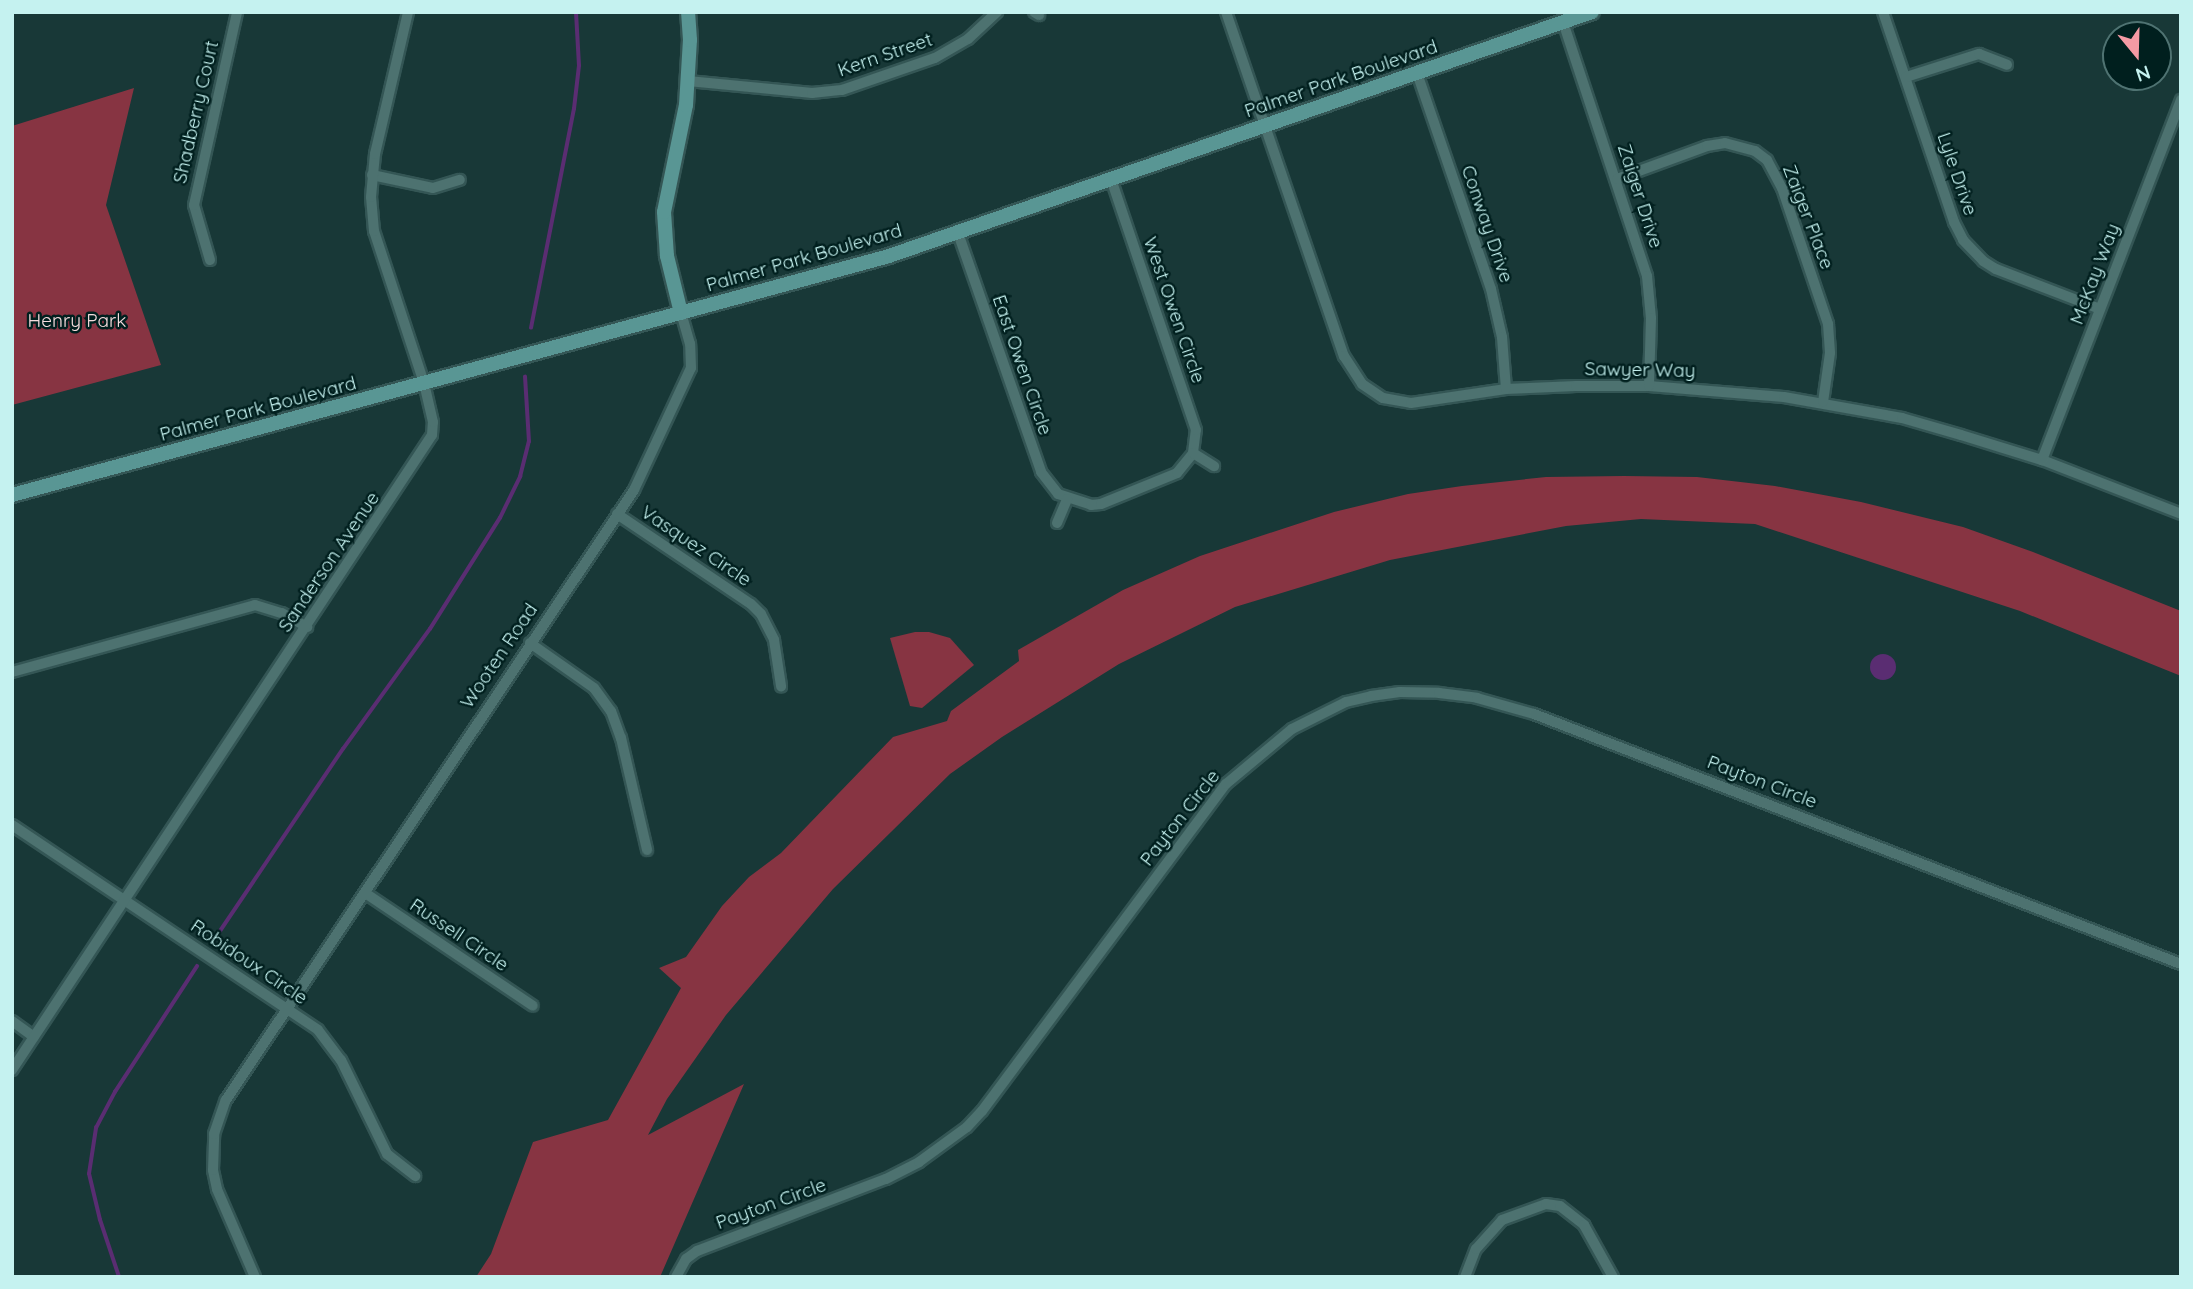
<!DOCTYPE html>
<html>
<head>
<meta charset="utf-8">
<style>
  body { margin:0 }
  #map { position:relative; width:2193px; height:1289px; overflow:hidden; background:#183837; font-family:Quicksand,sans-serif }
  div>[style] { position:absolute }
  .green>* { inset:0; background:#873442 }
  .water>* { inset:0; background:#5a2d72 }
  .round { border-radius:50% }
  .stream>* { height:3.5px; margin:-1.75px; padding:0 1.75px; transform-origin:1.75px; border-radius:1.75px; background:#5a2d72 }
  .roads { filter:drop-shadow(2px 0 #345655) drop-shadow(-2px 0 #345655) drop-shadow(0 2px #345655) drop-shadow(0 -2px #345655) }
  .street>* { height:10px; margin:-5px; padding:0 5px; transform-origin:5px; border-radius:5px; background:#4d7270 }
  .secondary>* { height:14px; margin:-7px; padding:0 7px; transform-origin:7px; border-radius:7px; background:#599694 }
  span { translate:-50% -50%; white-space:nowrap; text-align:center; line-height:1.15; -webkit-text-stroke:5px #001f1e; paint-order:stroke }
  .street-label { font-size:19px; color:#c5f2f0 }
  .park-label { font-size:19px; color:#f6dbdd }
  .frame { position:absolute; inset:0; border:14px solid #c5f2f0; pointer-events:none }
  .north { position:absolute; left:2102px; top:21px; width:70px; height:70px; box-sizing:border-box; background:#001f1e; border:2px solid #4f7372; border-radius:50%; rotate:161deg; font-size:19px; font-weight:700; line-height:28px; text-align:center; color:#c5f2f0 }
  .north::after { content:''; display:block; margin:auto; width:24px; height:32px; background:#f49aa4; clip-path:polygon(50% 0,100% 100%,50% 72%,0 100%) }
</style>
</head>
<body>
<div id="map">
  <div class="green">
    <i style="clip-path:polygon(134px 88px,106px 205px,161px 365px,12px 405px,12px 126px)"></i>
    <i style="clip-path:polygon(1624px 476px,1697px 477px,1775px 486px,1861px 502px,1963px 527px,2033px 552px,2181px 611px,2181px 676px,2020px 611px,1755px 524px,1641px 519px,1566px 526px,1390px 560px,1235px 607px,1119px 664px,1002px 737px,950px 774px,833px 889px,726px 1015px,667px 1099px,648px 1135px,744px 1084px,660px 1277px,476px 1277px,491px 1254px,533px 1142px,608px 1120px,681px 988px,659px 968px,686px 957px,722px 906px,749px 877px,781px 853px,893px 737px,947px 721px,951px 711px,1019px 661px,1018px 650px,1123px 590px,1200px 556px,1334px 512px,1408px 494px,1462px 486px,1546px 477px)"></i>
    <i style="clip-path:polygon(915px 632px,929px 632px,950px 638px,974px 665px,922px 708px,910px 706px,890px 638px)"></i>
  </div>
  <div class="water">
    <i class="round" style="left:1870px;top:654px;width:26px;height:26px"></i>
  </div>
  <div class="stream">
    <i style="left:531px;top:328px;width:223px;rotate:-78.9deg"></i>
    <i style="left:574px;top:109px;width:43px;rotate:-83.4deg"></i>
    <i style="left:579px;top:66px;width:54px;rotate:-93.2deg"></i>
    <i style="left:214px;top:940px;width:230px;rotate:-56deg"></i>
    <i style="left:343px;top:749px;width:148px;rotate:-54.1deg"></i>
    <i style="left:430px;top:629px;width:131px;rotate:-57.8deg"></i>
    <i style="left:500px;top:518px;width:46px;rotate:-64deg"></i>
    <i style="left:520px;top:477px;width:36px;rotate:-76deg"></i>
    <i style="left:529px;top:442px;width:65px;rotate:-93.5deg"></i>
    <i style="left:119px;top:1277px;width:60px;rotate:-108.4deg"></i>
    <i style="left:100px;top:1220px;width:47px;rotate:-103.4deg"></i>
    <i style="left:89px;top:1174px;width:47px;rotate:-81.3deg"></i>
    <i style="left:96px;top:1128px;width:41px;rotate:-62.2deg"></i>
    <i style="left:115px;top:1092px;width:150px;rotate:-56.9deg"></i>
  </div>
  <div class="roads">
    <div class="street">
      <i style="left:1034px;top:12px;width:6px;rotate:31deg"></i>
      <i style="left:1226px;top:12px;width:364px;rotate:71.1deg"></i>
      <i style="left:1344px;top:356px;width:33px;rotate:57deg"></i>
      <i style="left:1362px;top:384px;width:25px;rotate:34deg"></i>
      <i style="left:1383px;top:398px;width:28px;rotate:10deg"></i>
      <i style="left:1411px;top:403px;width:96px;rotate:-8.4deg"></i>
      <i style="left:1506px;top:389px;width:70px;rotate:-2.5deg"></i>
      <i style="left:1576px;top:386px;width:73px"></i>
      <i style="left:1649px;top:386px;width:135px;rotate:4.7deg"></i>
      <i style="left:1784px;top:397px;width:120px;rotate:10.1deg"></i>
      <i style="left:1902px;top:418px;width:61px;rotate:16.1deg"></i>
      <i style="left:1961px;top:435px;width:85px;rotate:17.2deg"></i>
      <i style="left:2042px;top:460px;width:149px;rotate:21.2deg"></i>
      <i style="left:1883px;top:12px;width:222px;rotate:71.3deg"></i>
      <i style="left:1954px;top:222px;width:20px;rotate:63deg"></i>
      <i style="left:1963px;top:240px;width:29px;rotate:46deg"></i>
      <i style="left:1983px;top:261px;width:15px;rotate:32deg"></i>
      <i style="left:1996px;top:269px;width:111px;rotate:21deg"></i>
      <i style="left:1563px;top:22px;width:268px;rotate:71.7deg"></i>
      <i style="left:1647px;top:276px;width:42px;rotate:84.6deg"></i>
      <i style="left:1651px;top:318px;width:68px;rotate:91.7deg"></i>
      <i style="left:1417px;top:73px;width:228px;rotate:71.1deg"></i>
      <i style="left:1491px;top:289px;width:49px;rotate:77.1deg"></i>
      <i style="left:1502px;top:337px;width:52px;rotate:85.6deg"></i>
      <i style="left:1906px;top:77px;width:77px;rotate:-17.5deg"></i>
      <i style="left:1979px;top:54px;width:30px;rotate:21deg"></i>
      <i style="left:688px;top:81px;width:125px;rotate:5.5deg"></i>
      <i style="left:812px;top:93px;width:30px;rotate:-6deg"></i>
      <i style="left:842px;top:90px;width:98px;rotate:-19deg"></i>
      <i style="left:935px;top:58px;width:38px;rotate:-30deg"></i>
      <i style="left:968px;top:39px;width:40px;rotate:-43deg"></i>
      <i style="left:372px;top:175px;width:62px;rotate:12deg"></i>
      <i style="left:433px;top:188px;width:28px;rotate:-17deg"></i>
      <i style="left:1617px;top:179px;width:96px;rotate:-20.1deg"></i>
      <i style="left:1707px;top:146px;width:18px;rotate:-9deg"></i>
      <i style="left:1725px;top:143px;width:31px;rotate:15deg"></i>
      <i style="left:1755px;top:151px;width:15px;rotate:37deg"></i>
      <i style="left:1767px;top:160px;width:32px;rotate:62deg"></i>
      <i style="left:1782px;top:188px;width:144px;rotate:71.3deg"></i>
      <i style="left:1828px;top:324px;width:29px;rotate:86deg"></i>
      <i style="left:1830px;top:353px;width:49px;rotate:98.1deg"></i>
      <i style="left:958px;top:233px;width:253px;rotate:70.8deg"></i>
      <i style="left:1041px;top:472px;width:28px;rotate:52deg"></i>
      <i style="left:1058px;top:494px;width:35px;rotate:18deg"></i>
      <i style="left:1091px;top:505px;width:10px;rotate:-6deg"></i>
      <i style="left:1101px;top:504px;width:82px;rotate:-22.2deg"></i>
      <i style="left:1177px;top:473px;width:26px;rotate:-51deg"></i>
      <i style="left:1193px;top:453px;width:23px;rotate:-83deg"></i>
      <i style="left:1196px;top:430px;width:265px;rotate:-108.7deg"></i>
      <i style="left:210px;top:260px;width:57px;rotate:-106.2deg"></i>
      <i style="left:194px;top:205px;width:198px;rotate:-77.4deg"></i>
      <i style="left:1193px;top:453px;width:25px;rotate:32deg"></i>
      <i style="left:2042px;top:460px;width:386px;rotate:-68.9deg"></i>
      <i style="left:617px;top:514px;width:161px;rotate:33.9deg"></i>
      <i style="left:751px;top:604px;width:14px;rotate:45deg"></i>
      <i style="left:761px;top:614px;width:29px;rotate:63deg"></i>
      <i style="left:774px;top:640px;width:47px;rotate:81.3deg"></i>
      <i style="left:1057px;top:523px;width:26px;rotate:-67deg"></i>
      <i style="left:530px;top:643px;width:78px;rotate:35.1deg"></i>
      <i style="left:594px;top:688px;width:29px;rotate:54deg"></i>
      <i style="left:611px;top:711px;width:29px;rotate:70deg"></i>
      <i style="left:621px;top:738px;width:115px;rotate:76.9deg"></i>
      <i style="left:12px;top:672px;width:252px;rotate:-15.4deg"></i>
      <i style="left:255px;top:605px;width:28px;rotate:17deg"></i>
      <i style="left:282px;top:613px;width:29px;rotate:29deg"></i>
      <i style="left:12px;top:825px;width:368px;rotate:33.8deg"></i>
      <i style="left:318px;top:1030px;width:38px;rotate:53deg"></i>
      <i style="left:341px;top:1060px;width:105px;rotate:63.9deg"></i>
      <i style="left:387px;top:1154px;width:36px;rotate:38deg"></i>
      <i style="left:365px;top:893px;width:202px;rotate:33.9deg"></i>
      <i style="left:12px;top:1021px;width:27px;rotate:36deg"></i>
      <i style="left:12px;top:1070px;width:761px;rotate:-56.52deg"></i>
      <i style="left:432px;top:435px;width:13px;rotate:-86deg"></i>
      <i style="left:433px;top:422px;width:40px;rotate:-103deg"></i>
      <i style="left:424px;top:383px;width:160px;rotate:-108.2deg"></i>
      <i style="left:374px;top:231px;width:34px;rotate:-95deg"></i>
      <i style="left:371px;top:197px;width:43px;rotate:-84.7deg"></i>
      <i style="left:375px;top:154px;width:146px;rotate:-76.9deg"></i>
      <i style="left:255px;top:1277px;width:96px;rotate:-113.4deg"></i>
      <i style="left:217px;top:1189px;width:19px;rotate:-102deg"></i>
      <i style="left:213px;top:1170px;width:36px;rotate:-88deg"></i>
      <i style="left:214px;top:1134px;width:36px;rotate:-71deg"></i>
      <i style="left:226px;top:1100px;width:734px;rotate:-56.22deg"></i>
      <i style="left:634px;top:490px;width:135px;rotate:-65deg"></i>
      <i style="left:691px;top:368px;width:24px;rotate:-92deg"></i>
      <i style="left:690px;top:344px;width:32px;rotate:-106deg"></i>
      <i style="left:676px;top:1277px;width:21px;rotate:-61deg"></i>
      <i style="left:686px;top:1259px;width:14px;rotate:-36deg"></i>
      <i style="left:697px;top:1251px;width:202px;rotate:-20.9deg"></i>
      <i style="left:886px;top:1179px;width:37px;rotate:-27deg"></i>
      <i style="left:919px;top:1162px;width:59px;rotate:-36.1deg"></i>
      <i style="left:967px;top:1127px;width:22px;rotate:-47deg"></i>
      <i style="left:982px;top:1111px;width:408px;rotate:-53.3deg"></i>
      <i style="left:1226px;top:784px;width:86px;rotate:-39.8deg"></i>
      <i style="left:1292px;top:729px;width:60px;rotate:-26.6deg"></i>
      <i style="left:1346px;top:702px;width:26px;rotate:-13deg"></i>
      <i style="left:1371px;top:696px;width:29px;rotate:-8deg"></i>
      <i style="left:1400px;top:692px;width:39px;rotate:1deg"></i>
      <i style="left:1439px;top:693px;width:38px;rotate:7deg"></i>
      <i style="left:1477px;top:698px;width:59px;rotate:15.7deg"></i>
      <i style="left:1534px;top:714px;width:694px;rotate:21.13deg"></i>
      <i style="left:1465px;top:1277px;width:30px;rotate:-69deg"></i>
      <i style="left:1476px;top:1249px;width:39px;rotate:-48deg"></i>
      <i style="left:1502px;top:1220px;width:47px;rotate:-20deg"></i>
      <i style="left:1546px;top:1204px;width:14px;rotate:8deg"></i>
      <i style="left:1560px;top:1206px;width:31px;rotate:38deg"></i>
      <i style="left:1584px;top:1225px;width:60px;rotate:60.9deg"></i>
    </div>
    <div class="secondary">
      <i style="left:681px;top:313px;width:59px;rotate:-103.8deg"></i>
      <i style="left:667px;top:256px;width:44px;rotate:-93.9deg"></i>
      <i style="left:664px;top:212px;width:109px;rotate:-78.4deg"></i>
      <i style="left:686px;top:105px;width:65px;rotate:-86.5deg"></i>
      <i style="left:690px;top:40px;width:28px;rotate:-94deg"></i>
      <i style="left:12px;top:495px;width:909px;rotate:-15.24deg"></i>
      <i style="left:889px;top:256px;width:744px;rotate:-19.14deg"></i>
    </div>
  </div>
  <div class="street-label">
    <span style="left:885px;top:55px;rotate:-19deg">Kern Street</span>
    <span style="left:1341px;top:79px;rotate:-19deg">Palmer Park Boulevard</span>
    <span style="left:196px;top:112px;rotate:-77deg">Shadberry Court</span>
    <span style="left:1957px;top:174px;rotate:71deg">Lyle Drive</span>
    <span style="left:1640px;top:196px;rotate:72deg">Zaiger Drive</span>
    <span style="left:1808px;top:217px;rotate:69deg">Zaiger Place</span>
    <span style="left:1487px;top:224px;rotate:71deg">Conway Drive</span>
    <span style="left:804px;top:258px;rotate:-16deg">Palmer Park Boulevard</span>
    <span style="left:2095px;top:274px;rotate:-69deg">McKay Way</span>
    <span style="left:1174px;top:310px;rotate:71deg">West Owen Circle</span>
    <span style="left:1022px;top:365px;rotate:71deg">East Owen Circle</span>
    <span style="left:1640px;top:370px;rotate:1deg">Sawyer Way</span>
    <span style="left:258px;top:409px;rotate:-15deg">Palmer Park Boulevard</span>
    <span style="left:696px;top:546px;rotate:34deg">Vasquez Circle</span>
    <span style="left:329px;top:562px;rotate:-56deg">Sanderson Avenue</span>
    <span style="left:499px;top:656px;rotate:-56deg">Wooten Road</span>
    <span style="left:1762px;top:782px;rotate:21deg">Payton Circle</span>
    <span style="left:1180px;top:818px;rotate:-52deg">Payton Circle</span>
    <span style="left:459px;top:935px;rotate:34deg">Russell Circle</span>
    <span style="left:249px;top:962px;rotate:34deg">Robidoux Circle</span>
    <span style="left:771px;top:1204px;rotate:-20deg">Payton Circle</span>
  </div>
  <div class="park-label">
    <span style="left:77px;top:321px">Henry Park</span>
  </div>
  <div class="frame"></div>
  <div class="north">N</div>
</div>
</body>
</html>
